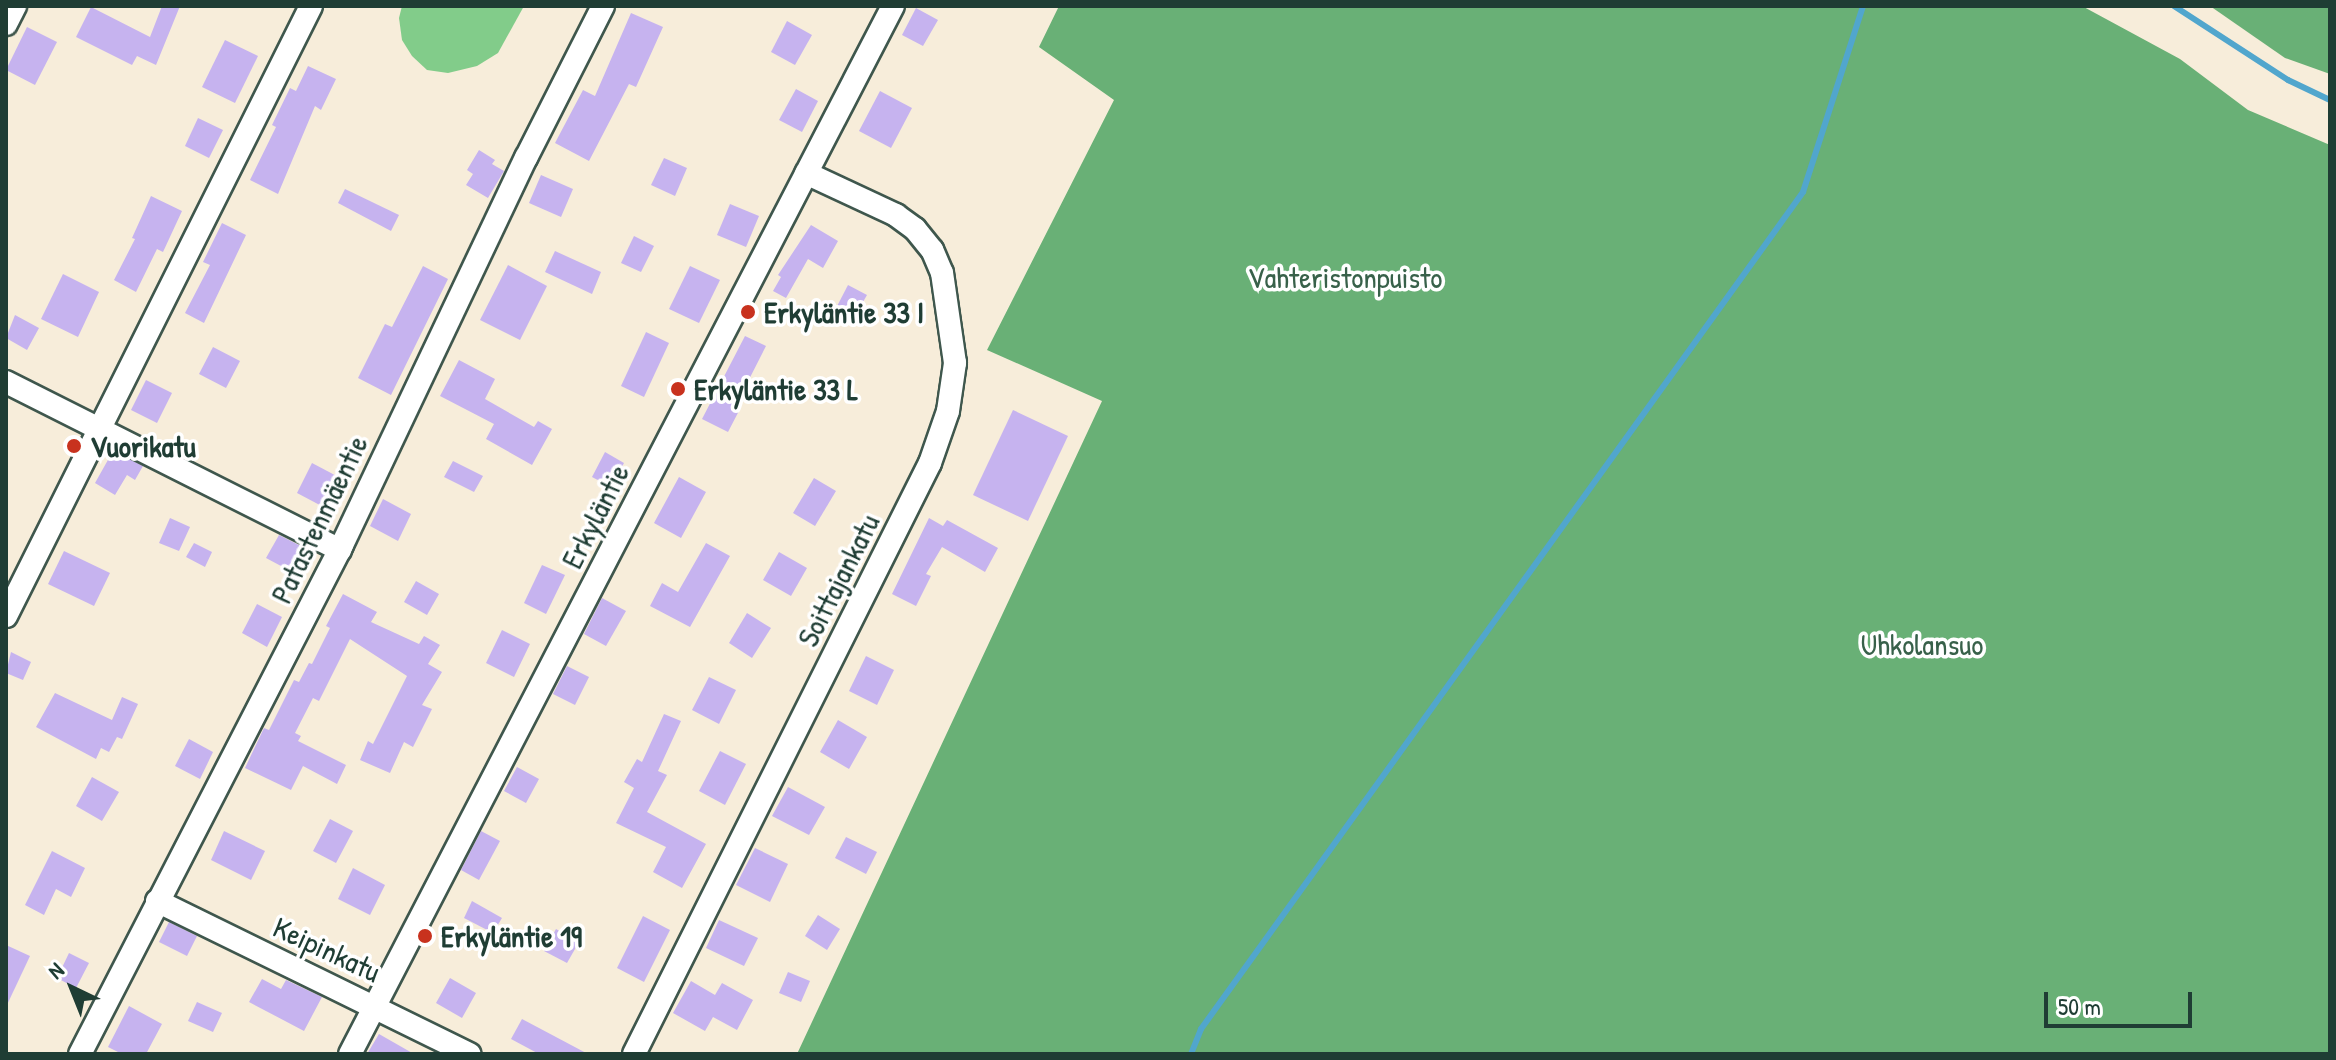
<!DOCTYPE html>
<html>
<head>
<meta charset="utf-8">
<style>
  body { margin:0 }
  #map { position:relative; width:2336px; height:1060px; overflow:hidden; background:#f7edda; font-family:"Patrick Hand",sans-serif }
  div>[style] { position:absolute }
  .green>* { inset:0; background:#82cc8a }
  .forest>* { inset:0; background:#69b076 }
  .stream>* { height:6px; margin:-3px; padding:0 3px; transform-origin:3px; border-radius:3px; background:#51a6cd }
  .building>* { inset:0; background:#c6b3ef }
  .roads { filter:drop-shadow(2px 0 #3f574d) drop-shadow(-2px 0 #3f574d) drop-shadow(0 2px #3f574d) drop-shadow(0 -2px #3f574d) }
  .minor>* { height:22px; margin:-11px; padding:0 11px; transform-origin:11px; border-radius:11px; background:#fff }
  .dots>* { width:22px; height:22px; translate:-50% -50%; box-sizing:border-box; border:4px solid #fff; border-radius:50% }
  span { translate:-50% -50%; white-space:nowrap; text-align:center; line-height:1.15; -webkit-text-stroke:7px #fff; paint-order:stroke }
  .park-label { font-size:30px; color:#38614a }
  .poi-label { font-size:30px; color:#1f3d34; font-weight:700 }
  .left { translate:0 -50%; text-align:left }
  .street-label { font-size:30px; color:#1f3d34 }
  .frame { position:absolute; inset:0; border:8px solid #1f3d34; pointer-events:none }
  .north { position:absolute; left:32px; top:948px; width:80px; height:80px; -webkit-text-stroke:6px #fff; paint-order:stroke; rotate:317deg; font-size:22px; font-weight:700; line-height:32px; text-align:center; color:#1f3d34 }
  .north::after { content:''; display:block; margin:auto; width:28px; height:36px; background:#1f3d34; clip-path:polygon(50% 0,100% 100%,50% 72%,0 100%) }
  .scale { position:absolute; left:2044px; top:992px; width:148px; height:36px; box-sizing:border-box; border:4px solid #1f3d34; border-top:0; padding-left:10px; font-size:24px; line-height:28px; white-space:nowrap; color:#1f3d34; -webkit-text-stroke:6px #fff; paint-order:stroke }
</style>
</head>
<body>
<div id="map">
  <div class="green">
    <i style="clip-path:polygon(402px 6px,524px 6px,498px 53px,477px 66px,448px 73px,427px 70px,412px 56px,402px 40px,399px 18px)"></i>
  </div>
  <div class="forest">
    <i style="clip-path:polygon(1059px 6px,2082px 6px,2180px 59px,2248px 110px,2330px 145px,2330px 1054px,797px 1054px,1102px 401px,987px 350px,1114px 100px,1039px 47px)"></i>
    <i style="clip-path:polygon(2210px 6px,2330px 6px,2330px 74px,2285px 58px)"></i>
  </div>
  <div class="stream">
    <i style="left:2174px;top:6px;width:136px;rotate:33deg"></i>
    <i style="left:2288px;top:80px;width:47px;rotate:25.5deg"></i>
    <i style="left:1191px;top:1054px;width:27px;rotate:-68deg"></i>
    <i style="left:1201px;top:1029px;width:1031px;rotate:-54.27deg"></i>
    <i style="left:1803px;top:192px;width:195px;rotate:-72.1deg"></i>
  </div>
  <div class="building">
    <i style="clip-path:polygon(162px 6px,180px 6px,156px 65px,137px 56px,132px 65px,76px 37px,91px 7px,150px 37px)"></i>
    <i style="clip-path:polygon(916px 8px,938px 20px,923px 46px,902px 35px)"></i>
    <i style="clip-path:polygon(631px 13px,663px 27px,636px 87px,629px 84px,589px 161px,555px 143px,583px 90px,595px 96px)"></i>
    <i style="clip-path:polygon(787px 21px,812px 35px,795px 65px,771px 52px)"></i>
    <i style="clip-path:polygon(27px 27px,57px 42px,35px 85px,6px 70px)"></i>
    <i style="clip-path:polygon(225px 40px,258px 56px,235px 103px,202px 87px)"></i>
    <i style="clip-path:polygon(308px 66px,336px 79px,321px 110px,315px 106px,278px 194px,250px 180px,276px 127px,272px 125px,290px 88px,296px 91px)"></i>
    <i style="clip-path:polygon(796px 89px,818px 101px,802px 132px,779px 120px)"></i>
    <i style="clip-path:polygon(880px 91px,912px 108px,891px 148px,859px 131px)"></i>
    <i style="clip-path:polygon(198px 118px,223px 130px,209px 158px,185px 146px)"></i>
    <i style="clip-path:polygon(479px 150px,495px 160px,492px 164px,504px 171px,488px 198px,466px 185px,473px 174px,467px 170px)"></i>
    <i style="clip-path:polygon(664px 158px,687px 168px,675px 196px,651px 185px)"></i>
    <i style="clip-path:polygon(541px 175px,573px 189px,561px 217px,529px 203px)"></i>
    <i style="clip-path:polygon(345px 189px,399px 215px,391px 231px,338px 203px)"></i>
    <i style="clip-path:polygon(151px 196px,182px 211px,163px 252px,157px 249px,136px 292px,114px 280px,135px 239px,132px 238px)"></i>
    <i style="clip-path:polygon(730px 204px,759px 216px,746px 247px,717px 235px)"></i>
    <i style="clip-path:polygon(222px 223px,246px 235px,204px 323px,185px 313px,210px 265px,203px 262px)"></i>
    <i style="clip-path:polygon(811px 225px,838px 241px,823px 268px,808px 259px,786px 298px,773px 291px,781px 277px,778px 275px)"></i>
    <i style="clip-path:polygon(634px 236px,654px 246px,641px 272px,621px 263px)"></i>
    <i style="clip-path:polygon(555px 251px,601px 272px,592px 294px,545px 272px)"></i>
    <i style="clip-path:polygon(508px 265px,547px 286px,520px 340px,480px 320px)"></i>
    <i style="clip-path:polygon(423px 266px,448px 279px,391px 395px,358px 378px,385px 324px,392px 327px)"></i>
    <i style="clip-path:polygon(690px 266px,720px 280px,699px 323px,669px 309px)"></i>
    <i style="clip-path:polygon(63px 274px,99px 292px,78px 337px,41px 319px)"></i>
    <i style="clip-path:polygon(848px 285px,867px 295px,852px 321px,834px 312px)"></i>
    <i style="clip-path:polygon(15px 315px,39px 328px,27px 350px,6px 338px)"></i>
    <i style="clip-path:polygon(646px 332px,669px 343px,644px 397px,621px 386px)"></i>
    <i style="clip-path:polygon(745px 336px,766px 346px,736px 405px,741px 407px,728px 432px,702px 419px)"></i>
    <i style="clip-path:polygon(213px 347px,240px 361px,226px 388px,199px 374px)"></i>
    <i style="clip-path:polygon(459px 360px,495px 379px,485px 399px,534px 427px,538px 421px,552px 429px,532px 465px,486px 439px,494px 424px,440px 396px)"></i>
    <i style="clip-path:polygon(146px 380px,172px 393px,157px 423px,131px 410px)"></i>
    <i style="clip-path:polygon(1013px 410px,1068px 436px,1028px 521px,973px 495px)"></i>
    <i style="clip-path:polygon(113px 451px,143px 466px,135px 480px,127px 475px,115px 495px,95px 483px)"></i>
    <i style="clip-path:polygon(605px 452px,624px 463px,611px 487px,592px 477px)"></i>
    <i style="clip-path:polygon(453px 461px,483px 476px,474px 492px,444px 477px)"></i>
    <i style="clip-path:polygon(312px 463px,348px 482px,333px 512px,297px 493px)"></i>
    <i style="clip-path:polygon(679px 477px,706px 492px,681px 538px,654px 523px)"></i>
    <i style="clip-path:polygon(814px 478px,836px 491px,815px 526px,793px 513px)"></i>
    <i style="clip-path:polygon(383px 499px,411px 514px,398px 541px,370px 526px)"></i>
    <i style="clip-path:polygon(170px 518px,190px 527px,179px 551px,159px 543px)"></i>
    <i style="clip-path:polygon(929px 518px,943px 526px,947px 520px,998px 548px,985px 572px,942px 547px,926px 574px,931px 576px,916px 606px,892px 594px)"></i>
    <i style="clip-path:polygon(279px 535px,309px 550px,296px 574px,266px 558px)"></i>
    <i style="clip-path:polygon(194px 543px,212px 552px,205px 567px,186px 557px)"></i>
    <i style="clip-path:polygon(706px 543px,730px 556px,690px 627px,650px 606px,662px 583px,678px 592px)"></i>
    <i style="clip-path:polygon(64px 551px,110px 573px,94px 606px,48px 584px)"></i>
    <i style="clip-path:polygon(779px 552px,807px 568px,791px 596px,763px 580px)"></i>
    <i style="clip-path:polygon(542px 565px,565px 575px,546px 614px,524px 603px)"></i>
    <i style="clip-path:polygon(416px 581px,439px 594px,427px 615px,404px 602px)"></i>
    <i style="clip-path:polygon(343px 594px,377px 612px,371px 622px,419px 644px,424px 636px,440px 645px,428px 664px,442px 672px,422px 705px,432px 709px,413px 747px,404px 742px,390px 773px,360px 760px,368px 741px,373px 744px,407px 676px,350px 639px,319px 701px,313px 698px,295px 733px,301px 736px,298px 741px,346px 765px,337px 784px,303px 766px,291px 790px,245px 768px,264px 728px,269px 730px,294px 680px,299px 682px,309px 663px,312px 664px,330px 628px,326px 626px)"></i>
    <i style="clip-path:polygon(602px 598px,626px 611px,606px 646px,584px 634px)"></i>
    <i style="clip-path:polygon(257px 604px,282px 617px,267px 647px,242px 633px)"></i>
    <i style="clip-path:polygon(747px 613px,771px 628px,752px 658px,729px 643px)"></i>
    <i style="clip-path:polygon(502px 630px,530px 644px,514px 677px,486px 663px)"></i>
    <i style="clip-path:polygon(11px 652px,31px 662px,23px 680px,6px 673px)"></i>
    <i style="clip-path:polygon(866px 656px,894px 670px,877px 705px,849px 691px)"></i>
    <i style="clip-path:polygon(567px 666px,589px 677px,575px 705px,553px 694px)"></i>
    <i style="clip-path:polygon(709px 677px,736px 690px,719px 724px,692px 710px)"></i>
    <i style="clip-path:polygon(55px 693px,112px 720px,122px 697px,138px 704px,122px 739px,117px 737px,109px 752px,101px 748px,96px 759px,36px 727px)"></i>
    <i style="clip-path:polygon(664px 714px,681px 721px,658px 771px,667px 775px,647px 812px,706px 844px,682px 888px,653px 872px,666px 847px,616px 823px,634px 788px,624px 782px,637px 759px,642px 762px)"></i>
    <i style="clip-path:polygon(838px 720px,867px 737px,849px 769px,820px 752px)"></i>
    <i style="clip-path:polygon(189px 739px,213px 752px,200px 779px,175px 766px)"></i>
    <i style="clip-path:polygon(720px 751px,746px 764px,725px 805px,699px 791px)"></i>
    <i style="clip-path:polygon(517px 767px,539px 779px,526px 803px,504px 791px)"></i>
    <i style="clip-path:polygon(92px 777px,119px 792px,102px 821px,76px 806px)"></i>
    <i style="clip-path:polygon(788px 787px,825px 807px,809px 835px,772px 816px)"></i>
    <i style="clip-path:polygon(330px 819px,353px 831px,336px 863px,313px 851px)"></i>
    <i style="clip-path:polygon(224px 831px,265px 851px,251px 880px,211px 860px)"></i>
    <i style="clip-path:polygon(481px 831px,500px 841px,479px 880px,461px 870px)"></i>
    <i style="clip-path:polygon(846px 837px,877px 852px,866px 874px,835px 858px)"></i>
    <i style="clip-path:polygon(755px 848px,788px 864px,770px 902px,736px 885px)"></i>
    <i style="clip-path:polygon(52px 851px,85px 868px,71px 897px,56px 889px,44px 915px,25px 905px)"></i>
    <i style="clip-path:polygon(353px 868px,385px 885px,370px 915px,338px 899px)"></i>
    <i style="clip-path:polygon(472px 901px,502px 918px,493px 933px,464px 918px)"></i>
    <i style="clip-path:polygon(818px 915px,840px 929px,827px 950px,805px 936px)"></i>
    <i style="clip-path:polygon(643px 916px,670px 930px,644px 982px,617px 968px)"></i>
    <i style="clip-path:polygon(719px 920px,758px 938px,744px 966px,706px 948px)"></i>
    <i style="clip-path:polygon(169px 922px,197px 936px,187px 956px,159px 942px)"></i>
    <i style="clip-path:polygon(556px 929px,579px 942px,567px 963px,544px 951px)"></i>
    <i style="clip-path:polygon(6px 945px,30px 956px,6px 1007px)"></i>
    <i style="clip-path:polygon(69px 953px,89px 963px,76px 988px,57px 978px)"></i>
    <i style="clip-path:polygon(788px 972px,810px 981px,801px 1002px,779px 993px)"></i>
    <i style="clip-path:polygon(450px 978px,476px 993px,462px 1018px,436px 1003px)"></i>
    <i style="clip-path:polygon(262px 979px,281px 989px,286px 980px,322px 997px,304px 1031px,249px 1002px)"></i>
    <i style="clip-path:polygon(691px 981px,715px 995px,722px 983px,753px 1000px,737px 1030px,713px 1017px,705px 1031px,673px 1013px)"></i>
    <i style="clip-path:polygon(197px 1002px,222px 1013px,213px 1032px,188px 1021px)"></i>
    <i style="clip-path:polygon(129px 1006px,162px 1024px,146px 1054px,122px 1054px,108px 1047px)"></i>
    <i style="clip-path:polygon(522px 1019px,588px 1054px,539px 1054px,511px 1039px)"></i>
    <i style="clip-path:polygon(379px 1034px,414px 1054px,367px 1054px)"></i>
  </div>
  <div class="roads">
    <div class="minor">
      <i style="left:6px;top:24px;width:20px;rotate:-63deg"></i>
      <i style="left:6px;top:382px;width:374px;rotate:26.7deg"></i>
      <i style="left:6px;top:616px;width:682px;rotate:-63.43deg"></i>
      <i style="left:157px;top:901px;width:348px;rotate:26.1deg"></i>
      <i style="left:80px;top:1054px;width:572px;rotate:-62.76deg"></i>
      <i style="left:342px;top:545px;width:429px;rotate:-64.6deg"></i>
      <i style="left:526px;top:158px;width:170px;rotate:-63.1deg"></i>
      <i style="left:350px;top:1054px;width:1180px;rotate:-62.61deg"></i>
      <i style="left:634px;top:1054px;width:661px;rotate:-63.4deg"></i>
      <i style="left:930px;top:463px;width:55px;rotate:-70.9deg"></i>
      <i style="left:948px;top:411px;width:49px;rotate:-81.7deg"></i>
      <i style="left:955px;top:363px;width:91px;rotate:-98.2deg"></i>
      <i style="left:942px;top:273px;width:25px;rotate:-113deg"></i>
      <i style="left:932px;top:250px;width:27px;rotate:-129deg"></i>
      <i style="left:915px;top:229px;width:24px;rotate:-144deg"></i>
      <i style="left:896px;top:215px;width:99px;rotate:-155deg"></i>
    </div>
  </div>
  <div class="dots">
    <i style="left:748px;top:312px;background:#c8321e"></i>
    <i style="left:678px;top:389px;background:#c8321e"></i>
    <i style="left:74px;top:446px;background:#c8321e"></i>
    <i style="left:425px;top:936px;background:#c8321e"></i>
  </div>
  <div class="park-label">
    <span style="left:1345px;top:277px">Vahteristonpuisto</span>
    <span style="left:1922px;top:644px">Uhkolansuo</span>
  </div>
  <div class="poi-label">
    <span class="left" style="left:764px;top:312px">Erkyläntie 33 I</span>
    <span class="left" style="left:694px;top:389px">Erkyläntie 33 L</span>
    <span class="left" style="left:90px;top:446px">Vuorikatu</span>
    <span class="left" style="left:441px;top:936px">Erkyläntie 19</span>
  </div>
  <div class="street-label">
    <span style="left:595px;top:516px;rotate:-63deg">Erkyläntie</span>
    <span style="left:319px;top:519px;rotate:-64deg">Patastenmäentie</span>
    <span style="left:838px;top:580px;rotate:-63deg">Soittajankatu</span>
    <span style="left:327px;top:949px;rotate:25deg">Keipinkatu</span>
  </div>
  <div class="frame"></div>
  <div class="north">N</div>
  <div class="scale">50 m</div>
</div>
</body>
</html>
